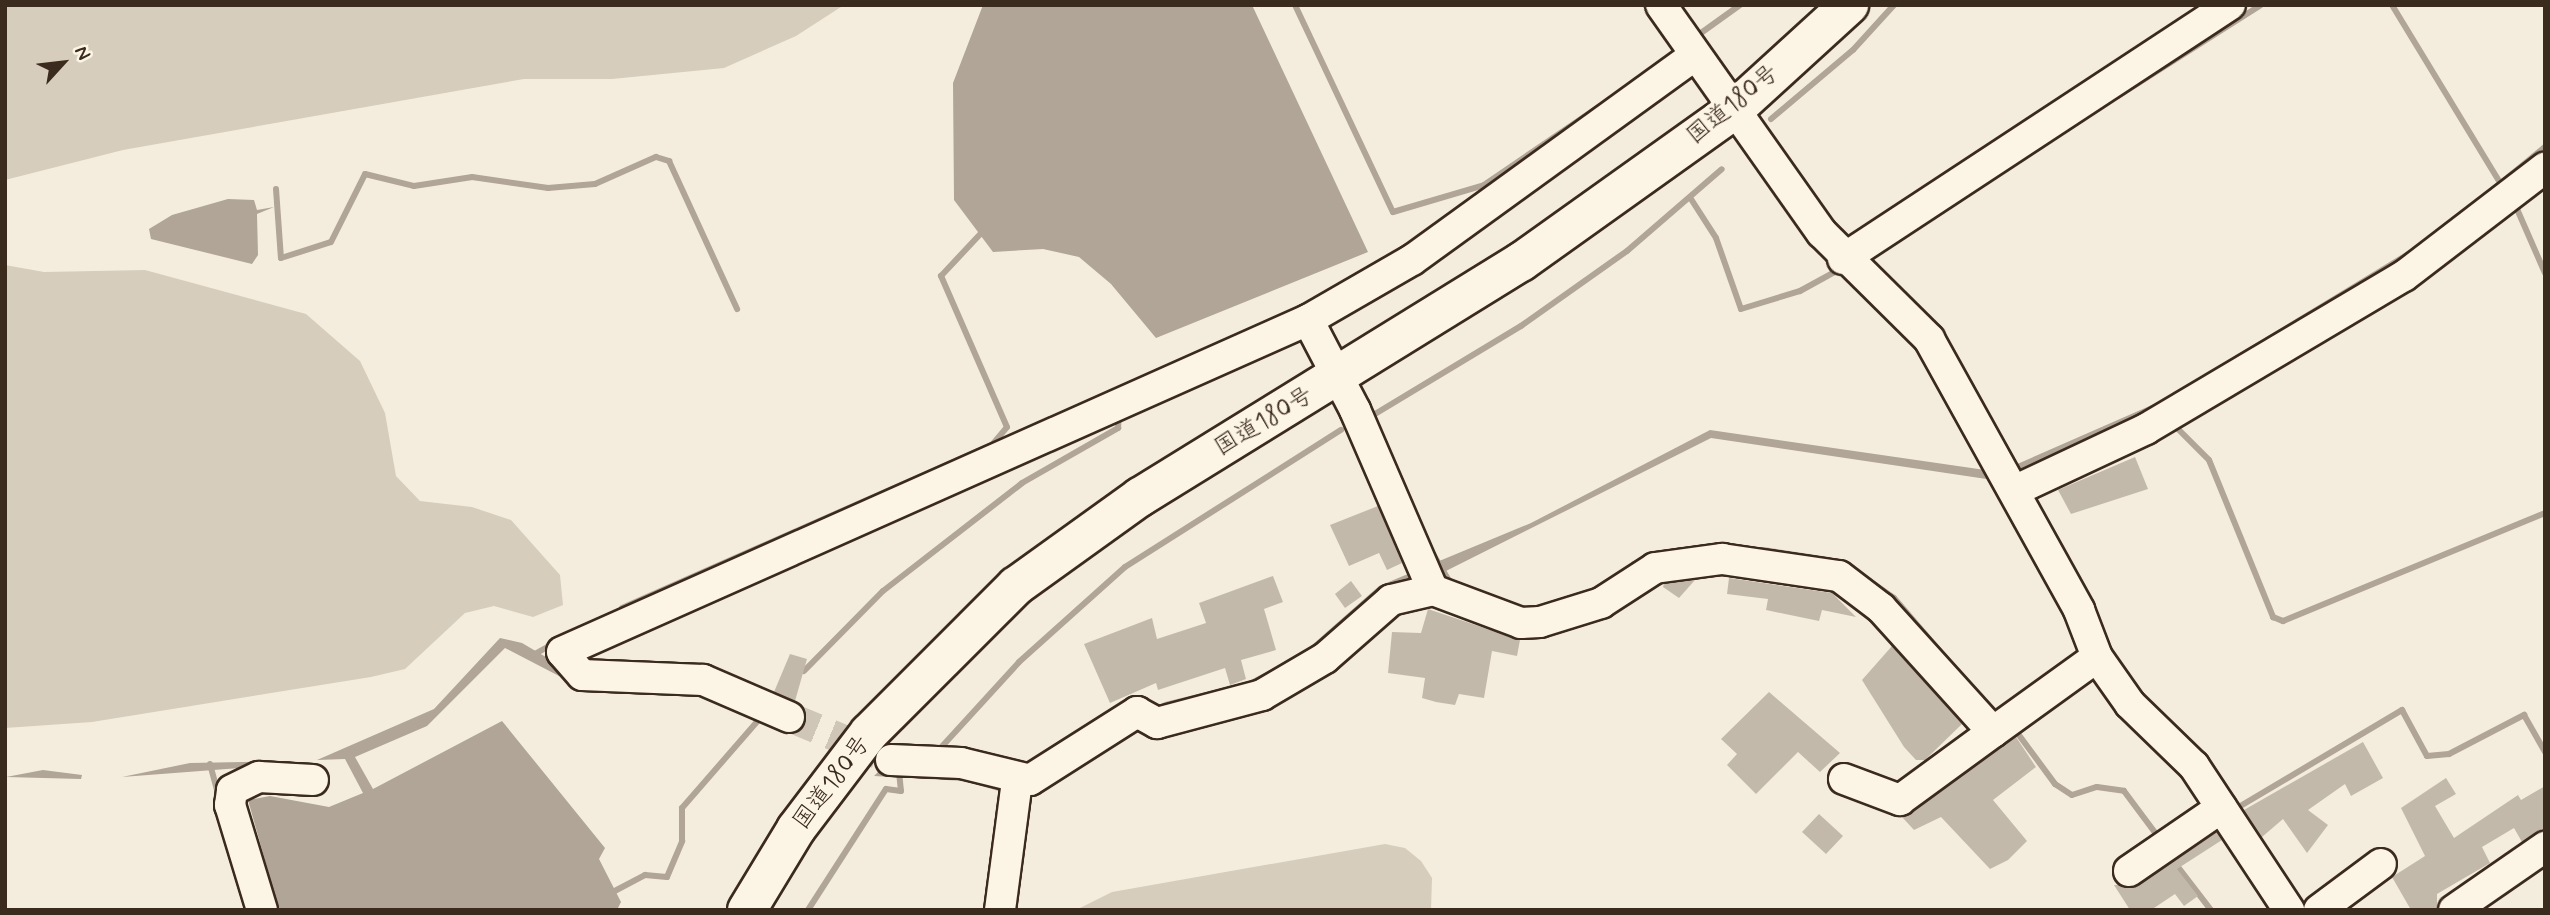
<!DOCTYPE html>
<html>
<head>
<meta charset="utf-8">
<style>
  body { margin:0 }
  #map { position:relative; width:2550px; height:915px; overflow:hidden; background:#f4eddd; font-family:Mynerve,"Klee One",sans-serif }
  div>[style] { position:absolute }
  .green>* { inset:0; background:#d6cdbd }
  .water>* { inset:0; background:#b0a596 }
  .stream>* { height:6px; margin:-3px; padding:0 3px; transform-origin:3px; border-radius:3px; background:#b0a596 }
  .building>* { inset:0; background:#c3b9aa }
  .minor-tunnel>* { height:30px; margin-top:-15px; transform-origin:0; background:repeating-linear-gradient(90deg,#cfc6b7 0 30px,transparent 0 45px) }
  .roads { filter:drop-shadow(2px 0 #3b2a1e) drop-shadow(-2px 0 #3b2a1e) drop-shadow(0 2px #3b2a1e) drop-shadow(0 -2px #3b2a1e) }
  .minor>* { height:30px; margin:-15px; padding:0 15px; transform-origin:15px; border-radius:15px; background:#fcf5e5 }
  .highway>* { height:38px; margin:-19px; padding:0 19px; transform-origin:19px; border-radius:19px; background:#fcf5e5 }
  span { translate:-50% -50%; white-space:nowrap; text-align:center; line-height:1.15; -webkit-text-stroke:7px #fcf5e5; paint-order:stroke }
  .street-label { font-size:24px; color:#3b2a1e }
  .frame { position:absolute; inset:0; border:7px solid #3b2a1e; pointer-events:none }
  .north { position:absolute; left:28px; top:28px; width:70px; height:70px; -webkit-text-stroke:5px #fcf5e5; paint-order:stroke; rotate:63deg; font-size:19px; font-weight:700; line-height:28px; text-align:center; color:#3b2a1e }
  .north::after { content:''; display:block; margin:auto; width:24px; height:32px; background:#3b2a1e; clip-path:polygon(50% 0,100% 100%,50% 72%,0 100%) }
</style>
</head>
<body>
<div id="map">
  <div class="green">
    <i style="clip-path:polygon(5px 5px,844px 5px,796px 36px,724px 68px,612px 79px,524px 79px,123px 150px,5px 180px)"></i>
    <i style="clip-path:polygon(5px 265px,44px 272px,145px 270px,306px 314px,360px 361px,385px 413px,396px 476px,420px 501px,472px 507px,511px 520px,560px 575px,563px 605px,533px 617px,494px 606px,465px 613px,405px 669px,371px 677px,92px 722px,5px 728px)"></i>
    <i style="clip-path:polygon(1385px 844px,1405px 848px,1421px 861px,1432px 878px,1431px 910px,1076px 910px,1112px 892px)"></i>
  </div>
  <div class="water">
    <i style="clip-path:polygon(983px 5px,1252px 5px,1368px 252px,1156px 338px,1111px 284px,1079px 257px,1043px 249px,993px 252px,954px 200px,953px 83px)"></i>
    <i style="clip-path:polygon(2545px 143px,2545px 164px,2430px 254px,2209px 387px,2000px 481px,1711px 438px,1432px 578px,1269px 684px,1186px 706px,1124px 735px,1027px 799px,964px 781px,874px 776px,883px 767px,1002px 780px,1165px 702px,1247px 682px,1303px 653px,1379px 586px,1531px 523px,1710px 430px,1999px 472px,2161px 401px,2429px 238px)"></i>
    <i style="clip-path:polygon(228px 199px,254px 200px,257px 210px,274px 207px,257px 214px,258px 255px,252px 264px,151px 239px,149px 229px,172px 215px)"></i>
    <i style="clip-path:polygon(500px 638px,522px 643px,585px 680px,705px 686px,794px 726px,787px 735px,695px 693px,586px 690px,505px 648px,427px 726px,355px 757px,373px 789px,502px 721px,605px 848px,599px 859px,621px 902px,617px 910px,279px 910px,248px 800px,270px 796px,329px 807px,363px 793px,345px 759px,317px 760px,434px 709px)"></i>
    <i style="clip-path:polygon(291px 761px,291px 764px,122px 777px,190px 763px)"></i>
    <i style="clip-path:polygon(43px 770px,82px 775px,81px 779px,6px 777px)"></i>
  </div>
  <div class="stream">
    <i style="left:1295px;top:5px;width:229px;rotate:64.7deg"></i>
    <i style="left:1393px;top:212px;width:95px;rotate:-16.5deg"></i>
    <i style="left:1484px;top:185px;width:140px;rotate:-34.3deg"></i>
    <i style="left:2392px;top:5px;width:215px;rotate:58.7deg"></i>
    <i style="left:1694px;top:38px;width:57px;rotate:-35.7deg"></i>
    <i style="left:2118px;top:96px;width:169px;rotate:-32.5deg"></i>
    <i style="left:1771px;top:119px;width:107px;rotate:-40.1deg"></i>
    <i style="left:1853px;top:50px;width:61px;rotate:-47.7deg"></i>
    <i style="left:276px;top:189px;width:69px;rotate:85.9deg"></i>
    <i style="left:281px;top:258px;width:52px;rotate:-17.7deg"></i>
    <i style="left:331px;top:242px;width:76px;rotate:-63.4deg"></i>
    <i style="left:365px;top:174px;width:50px;rotate:13.8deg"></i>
    <i style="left:414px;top:186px;width:59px;rotate:-8.8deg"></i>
    <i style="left:472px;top:177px;width:77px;rotate:8.2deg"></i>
    <i style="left:548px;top:188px;width:47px;rotate:-4.9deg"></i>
    <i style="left:595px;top:184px;width:67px;rotate:-23.9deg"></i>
    <i style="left:656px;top:157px;width:14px;rotate:17deg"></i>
    <i style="left:669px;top:161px;width:163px;rotate:65.3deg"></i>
    <i style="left:1691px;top:199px;width:46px;rotate:57.3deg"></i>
    <i style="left:1716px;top:238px;width:75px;rotate:70.6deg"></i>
    <i style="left:1741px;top:309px;width:62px;rotate:-17deg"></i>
    <i style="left:1800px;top:291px;width:46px;rotate:-28.8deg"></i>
    <i style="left:2521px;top:202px;width:8px;rotate:120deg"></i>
    <i style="left:2517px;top:209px;width:70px;rotate:66.4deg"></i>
    <i style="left:1370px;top:417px;width:176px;rotate:-31.1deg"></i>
    <i style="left:1521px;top:326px;width:130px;rotate:-35.3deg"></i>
    <i style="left:1627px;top:251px;width:125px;rotate:-40.8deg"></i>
    <i style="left:2174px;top:425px;width:49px;rotate:45deg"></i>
    <i style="left:2209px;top:460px;width:170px;rotate:67.8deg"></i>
    <i style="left:2273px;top:617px;width:11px;rotate:22deg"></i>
    <i style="left:2283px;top:621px;width:283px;rotate:-22.4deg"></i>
    <i style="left:1763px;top:550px;width:66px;rotate:8.7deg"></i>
    <i style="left:1433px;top:554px;width:33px;rotate:59deg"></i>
    <i style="left:1634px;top:564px;width:47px;rotate:-17.3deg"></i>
    <i style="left:1852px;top:569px;width:51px;rotate:34.6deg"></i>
    <i style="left:1894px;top:598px;width:84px;rotate:49.3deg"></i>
    <i style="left:622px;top:608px;width:404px;rotate:-23.8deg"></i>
    <i style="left:992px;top:445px;width:23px;rotate:-50deg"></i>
    <i style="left:1007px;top:427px;width:165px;rotate:-113.6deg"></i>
    <i style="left:941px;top:276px;width:63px;rotate:-46.9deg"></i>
    <i style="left:533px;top:655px;width:26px;rotate:-29deg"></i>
    <i style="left:804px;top:671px;width:112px;rotate:-45.4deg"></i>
    <i style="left:883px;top:591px;width:176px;rotate:-37.8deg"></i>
    <i style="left:1022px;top:483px;width:111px;rotate:-29.8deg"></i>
    <i style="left:1118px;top:428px;width:15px;rotate:-86deg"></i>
    <i style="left:2013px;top:727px;width:71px;rotate:53.6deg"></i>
    <i style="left:2055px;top:784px;width:20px;rotate:33deg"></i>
    <i style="left:2072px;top:795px;width:26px;rotate:-18deg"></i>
    <i style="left:2097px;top:787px;width:27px;rotate:8deg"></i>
    <i style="left:2124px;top:791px;width:59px;rotate:53.3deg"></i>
    <i style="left:936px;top:753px;width:123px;rotate:-47.6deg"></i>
    <i style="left:1019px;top:662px;width:142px;rotate:-41.9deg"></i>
    <i style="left:1125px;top:567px;width:256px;rotate:-32.4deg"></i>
    <i style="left:210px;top:764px;width:34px;rotate:75deg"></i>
    <i style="left:2232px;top:811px;width:198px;rotate:-30.7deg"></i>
    <i style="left:2402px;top:710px;width:52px;rotate:61.5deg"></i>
    <i style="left:2427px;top:756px;width:22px;rotate:-5deg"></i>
    <i style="left:2449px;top:754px;width:85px;rotate:-27.5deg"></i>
    <i style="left:2524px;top:715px;width:43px;rotate:60.4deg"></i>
    <i style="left:2168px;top:854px;width:71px;rotate:52.5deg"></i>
    <i style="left:990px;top:878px;width:69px;rotate:-81.6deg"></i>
    <i style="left:609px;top:894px;width:41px;rotate:-27.8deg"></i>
    <i style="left:645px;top:875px;width:22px;rotate:5deg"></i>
    <i style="left:667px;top:877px;width:39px;rotate:-67deg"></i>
    <i style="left:682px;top:841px;width:33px;rotate:-90deg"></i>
    <i style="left:682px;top:808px;width:122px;rotate:-49deg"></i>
    <i style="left:808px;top:910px;width:144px;rotate:-57.2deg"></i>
    <i style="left:886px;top:789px;width:15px;rotate:8deg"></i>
    <i style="left:901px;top:791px;width:18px;rotate:-96deg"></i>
  </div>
  <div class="building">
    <i style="clip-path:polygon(2135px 457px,2148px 489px,2071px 514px,2058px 490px)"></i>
    <i style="clip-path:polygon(1378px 506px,1402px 563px,1387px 570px,1379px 553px,1349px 566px,1330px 525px)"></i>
    <i style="clip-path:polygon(1273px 576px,1283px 602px,1264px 609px,1276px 650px,1241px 660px,1246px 679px,1230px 685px,1225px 668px,1158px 690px,1156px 683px,1110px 703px,1084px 644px,1152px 618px,1157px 639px,1206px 623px,1199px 603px)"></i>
    <i style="clip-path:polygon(1729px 578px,1832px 593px,1856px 617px,1822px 610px,1819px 621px,1766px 610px,1768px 599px,1727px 594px)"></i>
    <i style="clip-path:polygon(1695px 580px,1679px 598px,1663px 587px,1664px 584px)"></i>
    <i style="clip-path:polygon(1351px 581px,1362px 596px,1345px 608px,1335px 594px)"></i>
    <i style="clip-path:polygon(1428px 609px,1520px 640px,1517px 656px,1492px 651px,1484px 698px,1459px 694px,1455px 705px,1436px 702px,1422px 698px,1425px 678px,1388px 673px,1392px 632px,1421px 633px)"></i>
    <i style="clip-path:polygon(1892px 646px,1962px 724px,1925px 760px,1916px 760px,1904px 747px,1862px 680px)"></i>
    <i style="clip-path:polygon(790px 654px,807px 659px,795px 701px,774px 692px)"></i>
    <i style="clip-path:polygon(1769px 692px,1840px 753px,1820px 772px,1798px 752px,1756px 794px,1727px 765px,1737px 754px,1721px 739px)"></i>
    <i style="clip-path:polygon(2016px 737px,2036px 767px,1993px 800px,2027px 841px,2008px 860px,1990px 869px,1941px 817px,1914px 830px,1902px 817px)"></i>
    <i style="clip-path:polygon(2363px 742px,2383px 778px,2351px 796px,2345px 784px,2308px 810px,2328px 825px,2307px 853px,2283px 819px,2262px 837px,2244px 810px)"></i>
    <i style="clip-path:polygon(2446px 778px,2456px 794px,2435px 806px,2454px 838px,2518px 795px,2521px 800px,2545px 786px,2545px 830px,2522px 842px,2514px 828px,2482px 847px,2490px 863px,2437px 894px,2437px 910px,2411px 910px,2392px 877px,2425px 856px,2401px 808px)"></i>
    <i style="clip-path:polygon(1819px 814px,1843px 836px,1826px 854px,1802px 832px)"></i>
    <i style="clip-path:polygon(2217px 832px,2222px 840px,2177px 869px,2198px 896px,2184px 906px,2175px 894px,2151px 910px,2130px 910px,2114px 885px,2139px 885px)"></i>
  </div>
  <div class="minor-tunnel">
    <i style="left:789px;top:717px;width:96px;rotate:22.6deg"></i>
  </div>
  <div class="roads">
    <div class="minor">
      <i style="left:1661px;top:5px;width:279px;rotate:54.8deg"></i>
      <i style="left:1822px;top:233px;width:151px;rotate:44.7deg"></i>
      <i style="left:1929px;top:339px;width:310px;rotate:61deg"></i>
      <i style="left:2079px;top:610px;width:50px;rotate:69deg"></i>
      <i style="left:2097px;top:657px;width:57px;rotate:54.9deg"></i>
      <i style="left:2130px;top:704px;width:89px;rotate:44.1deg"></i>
      <i style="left:2194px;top:766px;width:173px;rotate:56.6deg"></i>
      <i style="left:1843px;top:259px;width:463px;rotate:-33.3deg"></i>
      <i style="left:1308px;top:320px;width:120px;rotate:-30deg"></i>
      <i style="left:1412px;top:260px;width:349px;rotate:-35.9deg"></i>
      <i style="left:2016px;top:490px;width:144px;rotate:-25.1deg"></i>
      <i style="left:2146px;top:429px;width:300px;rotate:-30.7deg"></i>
      <i style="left:2404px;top:276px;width:178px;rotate:-37.5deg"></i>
      <i style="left:789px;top:717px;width:94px;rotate:-156.7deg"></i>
      <i style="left:703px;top:680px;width:121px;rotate:-177.6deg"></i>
      <i style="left:582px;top:675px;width:30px;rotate:-131deg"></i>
      <i style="left:562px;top:652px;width:817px;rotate:-23.99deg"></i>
      <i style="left:1308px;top:320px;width:102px;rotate:62.4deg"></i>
      <i style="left:1355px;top:410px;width:196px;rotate:66.6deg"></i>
      <i style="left:891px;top:760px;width:70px;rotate:2.5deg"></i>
      <i style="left:961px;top:763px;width:71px;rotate:13.8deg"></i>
      <i style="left:1030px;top:780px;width:127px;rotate:-32.4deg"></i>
      <i style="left:1137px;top:712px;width:23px;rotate:29deg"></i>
      <i style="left:1157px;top:723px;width:109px;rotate:-14.9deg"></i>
      <i style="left:1262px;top:695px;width:73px;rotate:-30.4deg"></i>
      <i style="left:1325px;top:658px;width:88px;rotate:-41.3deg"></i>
      <i style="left:1391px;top:600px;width:43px;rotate:-13.4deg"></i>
      <i style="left:1433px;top:590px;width:94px;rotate:20.6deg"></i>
      <i style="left:1521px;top:623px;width:19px;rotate:-3deg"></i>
      <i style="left:1540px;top:622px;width:64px;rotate:-17.3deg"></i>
      <i style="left:1601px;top:603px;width:64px;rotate:-32.9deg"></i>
      <i style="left:1655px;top:568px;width:68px;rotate:-7.7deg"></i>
      <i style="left:1722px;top:559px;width:118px;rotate:8.3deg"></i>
      <i style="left:1839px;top:576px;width:53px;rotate:37.3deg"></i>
      <i style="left:1881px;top:608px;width:167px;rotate:47.9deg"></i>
      <i style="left:1993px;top:732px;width:128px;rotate:-35.8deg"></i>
      <i style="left:1844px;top:779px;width:60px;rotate:20.6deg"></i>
      <i style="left:1900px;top:800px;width:115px;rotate:-36.2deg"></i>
      <i style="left:2129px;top:871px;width:112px;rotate:-34.4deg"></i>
      <i style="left:262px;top:910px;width:110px;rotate:-106.9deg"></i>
      <i style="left:230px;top:805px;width:15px;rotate:-82deg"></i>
      <i style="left:232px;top:790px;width:30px;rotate:-26deg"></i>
      <i style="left:259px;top:777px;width:54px;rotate:3.2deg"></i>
      <i style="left:1000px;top:910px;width:131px;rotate:-82.5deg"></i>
      <i style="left:2319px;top:910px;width:77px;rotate:-36.6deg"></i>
      <i style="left:2454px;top:910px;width:111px;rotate:-34.7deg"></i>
    </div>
    <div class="highway">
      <i style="left:747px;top:910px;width:95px;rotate:-58.8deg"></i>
      <i style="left:796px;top:829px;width:121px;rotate:-52.8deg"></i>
      <i style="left:869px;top:733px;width:208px;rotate:-45deg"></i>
      <i style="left:1016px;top:586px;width:153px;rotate:-35.7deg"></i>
      <i style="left:1140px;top:497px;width:448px;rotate:-31.7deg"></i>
      <i style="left:1521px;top:262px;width:262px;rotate:-35.5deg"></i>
      <i style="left:1734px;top:110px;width:156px;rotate:-42.4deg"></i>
    </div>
  </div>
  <div class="street-label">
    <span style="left:1733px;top:105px;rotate:-39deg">国道180号</span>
    <span style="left:1264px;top:422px;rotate:-31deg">国道180号</span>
    <span style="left:832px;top:783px;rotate:-53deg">国道180号</span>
  </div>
  <div class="frame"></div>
  <div class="north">N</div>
</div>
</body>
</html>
